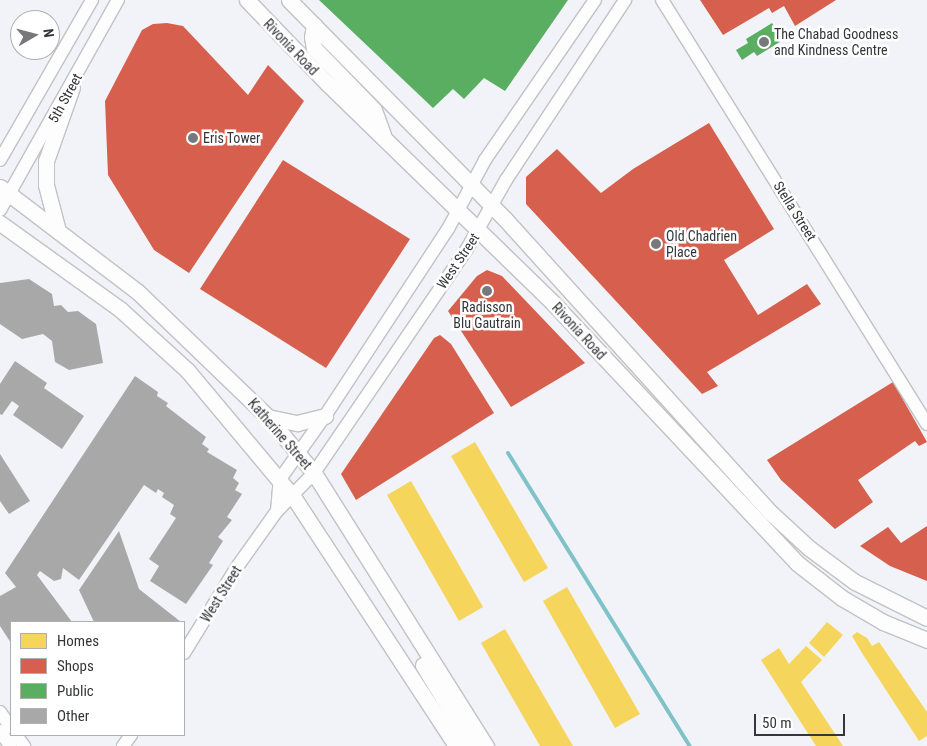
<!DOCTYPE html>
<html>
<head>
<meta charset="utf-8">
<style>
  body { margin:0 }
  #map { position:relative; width:927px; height:746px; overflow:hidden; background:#f2f3f8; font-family:"Roboto Condensed",sans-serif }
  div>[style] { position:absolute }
  .homes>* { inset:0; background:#f6d55c }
  .shops>* { inset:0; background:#d6604d }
  .public>* { inset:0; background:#5aae61 }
  .stream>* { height:4px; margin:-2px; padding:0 2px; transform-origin:2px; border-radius:2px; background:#7fc3c9 }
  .building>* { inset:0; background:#a9a8a9 }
  .roads { filter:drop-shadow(1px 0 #c1c2c5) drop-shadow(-1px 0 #c1c2c5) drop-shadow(0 1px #c1c2c5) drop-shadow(0 -1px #c1c2c5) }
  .minor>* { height:12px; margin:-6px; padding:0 6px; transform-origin:6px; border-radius:6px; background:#fdfdfe }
  .major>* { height:15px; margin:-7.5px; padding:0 7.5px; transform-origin:7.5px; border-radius:7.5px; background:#fdfdfe }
  .dots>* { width:14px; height:14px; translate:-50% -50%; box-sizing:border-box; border:2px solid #fff; border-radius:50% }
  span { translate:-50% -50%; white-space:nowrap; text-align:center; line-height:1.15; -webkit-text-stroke:5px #fff; paint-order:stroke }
  .poi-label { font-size:14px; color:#35363a }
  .left { translate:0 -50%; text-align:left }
  .street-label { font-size:14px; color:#35363a }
  .legend { position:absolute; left:10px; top:621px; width:175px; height:115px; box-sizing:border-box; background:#fff; border:1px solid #aeafb0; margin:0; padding:6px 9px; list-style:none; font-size:15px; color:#35363a }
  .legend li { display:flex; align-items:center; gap:10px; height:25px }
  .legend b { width:25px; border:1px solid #aeafb0 }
  .north { position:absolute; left:10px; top:10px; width:50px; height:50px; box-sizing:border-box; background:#fff; border:1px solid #aeafb0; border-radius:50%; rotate:82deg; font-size:14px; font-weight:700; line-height:20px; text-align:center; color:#35363a }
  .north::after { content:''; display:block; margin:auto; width:18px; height:22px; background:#77787c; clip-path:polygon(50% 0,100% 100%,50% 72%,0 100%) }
  .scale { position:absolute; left:754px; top:714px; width:91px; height:22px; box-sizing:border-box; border:2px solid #35363a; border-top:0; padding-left:6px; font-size:15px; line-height:18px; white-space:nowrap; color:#35363a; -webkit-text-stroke:4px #fff; paint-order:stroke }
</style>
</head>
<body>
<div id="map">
  <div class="homes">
    <i style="clip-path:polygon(475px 442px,548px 568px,524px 582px,451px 456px)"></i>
    <i style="clip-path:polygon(411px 481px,483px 607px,459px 621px,387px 495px)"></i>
    <i style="clip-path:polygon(567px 587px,640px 714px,615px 728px,543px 601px)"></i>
    <i style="clip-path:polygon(827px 622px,843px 635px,824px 657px,809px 643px)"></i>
    <i style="clip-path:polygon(505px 629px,573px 746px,540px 746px,481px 643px)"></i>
    <i style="clip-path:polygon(857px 632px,867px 638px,872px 646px,879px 642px,927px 712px,927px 736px,919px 741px,862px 653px,852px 636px)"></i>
    <i style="clip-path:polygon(806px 646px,822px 660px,801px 682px,843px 746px,816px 746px,761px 660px,779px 648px,789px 664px)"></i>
  </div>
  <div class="shops">
    <i style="clip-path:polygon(700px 0,836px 0,795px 26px,784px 6px,772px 13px,769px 8px,723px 35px)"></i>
    <i style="clip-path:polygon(167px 23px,183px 26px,248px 95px,268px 65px,304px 101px,189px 273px,154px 250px,108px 175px,105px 101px,142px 30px,153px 24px)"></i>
    <i style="clip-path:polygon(709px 123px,774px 229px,724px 260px,758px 315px,807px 284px,821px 304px,707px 372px,718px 386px,702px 394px,526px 204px,526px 177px,557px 149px,601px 193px,633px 169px)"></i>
    <i style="clip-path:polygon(283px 160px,410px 239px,326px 368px,200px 289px)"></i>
    <i style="clip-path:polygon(487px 270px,502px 276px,585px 363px,511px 407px,448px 311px,477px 276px)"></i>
    <i style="clip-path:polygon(440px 335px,451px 344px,494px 413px,356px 500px,341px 474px,434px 338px)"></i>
    <i style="clip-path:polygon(893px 382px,927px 442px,919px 446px,915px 441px,858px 480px,873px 502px,835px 529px,781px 480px,767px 460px)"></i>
    <i style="clip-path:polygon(927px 526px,927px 581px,890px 566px,860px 546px,888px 527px,901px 543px)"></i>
  </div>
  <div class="public">
    <i style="clip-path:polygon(319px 0,568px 0,505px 91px,484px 78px,464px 99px,453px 89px,433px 108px)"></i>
    <i style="clip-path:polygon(772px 23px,783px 40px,757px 56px,754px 52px,742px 60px,736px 50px,748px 43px,746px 39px)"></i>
  </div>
  <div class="stream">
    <i style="left:508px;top:453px;width:345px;rotate:58.2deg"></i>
  </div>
  <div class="building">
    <i style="clip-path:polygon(29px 279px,52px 294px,54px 306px,61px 305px,68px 312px,78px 311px,96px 324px,103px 363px,69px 370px,55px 362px,52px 341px,43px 334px,22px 339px,0 324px,0 283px)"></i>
    <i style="clip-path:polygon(15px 361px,47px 383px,44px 388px,84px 416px,62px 449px,13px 415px,19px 406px,12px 401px,2px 415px,0 414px,0 384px)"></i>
    <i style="clip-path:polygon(135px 376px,158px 392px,157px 396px,168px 403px,166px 406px,206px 437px,202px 444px,209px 449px,207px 452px,237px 470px,233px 478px,239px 483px,235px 490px,242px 494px,227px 517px,232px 520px,218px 537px,223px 541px,209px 563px,213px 565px,186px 604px,150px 581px,159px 566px,149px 559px,176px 518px,170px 514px,174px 505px,162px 497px,164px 493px,158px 489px,156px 493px,144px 485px,79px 580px,63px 568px,61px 579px,54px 581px,40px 571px,37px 575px,72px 622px,11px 622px,11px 643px,0 626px,0 596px,16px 587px,5px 573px)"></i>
    <i style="clip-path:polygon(0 454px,30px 501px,9px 514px,0 501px)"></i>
    <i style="clip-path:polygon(119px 531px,139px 589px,181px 622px,94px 622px,79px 590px)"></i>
  </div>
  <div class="roads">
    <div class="minor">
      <i style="left:662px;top:0;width:500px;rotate:57.99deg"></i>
      <i style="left:0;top:160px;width:185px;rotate:-60.1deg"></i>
      <i style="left:0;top:210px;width:241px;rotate:-60.7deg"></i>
      <i style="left:277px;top:511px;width:32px;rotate:-85deg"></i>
      <i style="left:280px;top:479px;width:77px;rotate:-54.5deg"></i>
      <i style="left:325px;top:416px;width:224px;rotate:-56.7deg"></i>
      <i style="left:448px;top:229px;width:78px;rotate:-61.8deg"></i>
      <i style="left:485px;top:160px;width:194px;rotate:-55.5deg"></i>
      <i style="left:184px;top:653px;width:101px;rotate:-58.4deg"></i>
      <i style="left:237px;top:567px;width:69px;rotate:-54.5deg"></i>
      <i style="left:277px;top:511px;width:53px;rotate:-45.8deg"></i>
      <i style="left:314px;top:473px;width:273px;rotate:-55.7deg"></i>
      <i style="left:468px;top:247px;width:77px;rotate:-60.4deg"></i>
      <i style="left:506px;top:180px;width:216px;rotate:-56.5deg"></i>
      <i style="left:0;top:712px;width:19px;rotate:55deg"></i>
      <i style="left:0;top:731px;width:18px;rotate:56deg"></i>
      <i style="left:16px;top:735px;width:14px;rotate:54deg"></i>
      <i style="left:123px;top:746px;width:14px;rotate:-54deg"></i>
    </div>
    <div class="major">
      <i style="left:247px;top:0;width:115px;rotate:46.1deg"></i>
      <i style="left:327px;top:83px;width:317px;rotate:44.2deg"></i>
      <i style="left:554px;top:304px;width:355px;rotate:46.8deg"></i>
      <i style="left:797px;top:563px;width:57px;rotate:37.9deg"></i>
      <i style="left:842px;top:598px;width:48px;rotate:30.3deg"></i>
      <i style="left:883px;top:622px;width:48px;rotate:22.2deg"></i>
      <i style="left:289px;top:0;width:308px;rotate:45.4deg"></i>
      <i style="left:505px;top:219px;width:396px;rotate:47.9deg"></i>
      <i style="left:771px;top:513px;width:52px;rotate:42.6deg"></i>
      <i style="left:809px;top:548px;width:57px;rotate:36.5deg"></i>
      <i style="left:855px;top:582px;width:80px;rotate:26.6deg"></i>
      <i style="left:314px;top:25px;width:12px;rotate:99deg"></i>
      <i style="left:312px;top:37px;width:11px;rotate:80deg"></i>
      <i style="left:314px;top:48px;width:86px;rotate:45.9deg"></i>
      <i style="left:374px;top:110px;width:27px;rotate:70deg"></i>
      <i style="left:0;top:187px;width:173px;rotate:37.3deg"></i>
      <i style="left:138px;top:292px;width:180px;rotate:43.9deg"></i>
      <i style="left:268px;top:417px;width:72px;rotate:50.6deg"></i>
      <i style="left:314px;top:473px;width:323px;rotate:57.8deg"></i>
      <i style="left:0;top:223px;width:149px;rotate:35.7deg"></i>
      <i style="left:121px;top:310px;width:89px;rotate:42.3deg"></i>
      <i style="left:187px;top:370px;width:167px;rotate:50.1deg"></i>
      <i style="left:294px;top:498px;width:296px;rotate:56.8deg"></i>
      <i style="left:58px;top:231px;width:48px;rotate:-104.6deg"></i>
      <i style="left:46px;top:185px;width:24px;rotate:-90deg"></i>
      <i style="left:46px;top:161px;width:78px;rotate:-70.6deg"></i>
      <i style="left:268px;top:417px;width:30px;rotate:12deg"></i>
      <i style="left:297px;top:423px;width:29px;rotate:-14deg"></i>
      <i style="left:423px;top:665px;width:95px;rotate:58.8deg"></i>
    </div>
  </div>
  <div class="dots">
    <i style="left:764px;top:42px;background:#77787c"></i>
    <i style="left:193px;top:138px;background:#77787c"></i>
    <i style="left:656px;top:244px;background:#77787c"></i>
    <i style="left:487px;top:291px;background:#77787c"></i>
  </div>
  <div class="poi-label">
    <span class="left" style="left:774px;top:42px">The Chabad Goodness<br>and Kindness Centre</span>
    <span class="left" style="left:203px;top:138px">Eris Tower</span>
    <span class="left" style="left:666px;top:244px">Old Chadrien<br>Place</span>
    <span style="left:487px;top:315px">Radisson<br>Blu Gautrain</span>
  </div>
  <div class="street-label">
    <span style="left:291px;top:47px;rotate:46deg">Rivonia Road</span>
    <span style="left:65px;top:98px;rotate:-61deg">5th Street</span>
    <span style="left:795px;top:211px;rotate:58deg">Stella Street</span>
    <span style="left:458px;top:261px;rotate:-56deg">West Street</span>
    <span style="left:579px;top:331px;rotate:47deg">Rivonia Road</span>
    <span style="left:280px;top:434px;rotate:49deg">Katherine Street</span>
    <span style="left:221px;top:594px;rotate:-58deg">West Street</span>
  </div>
  <ul class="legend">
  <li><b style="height:14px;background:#f6d55c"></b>Homes</li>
  <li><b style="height:14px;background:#d6604d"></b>Shops</li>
  <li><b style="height:14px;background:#5aae61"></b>Public</li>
  <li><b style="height:14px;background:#a9a8a9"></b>Other</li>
  </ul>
  <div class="north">N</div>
  <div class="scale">50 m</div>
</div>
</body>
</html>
